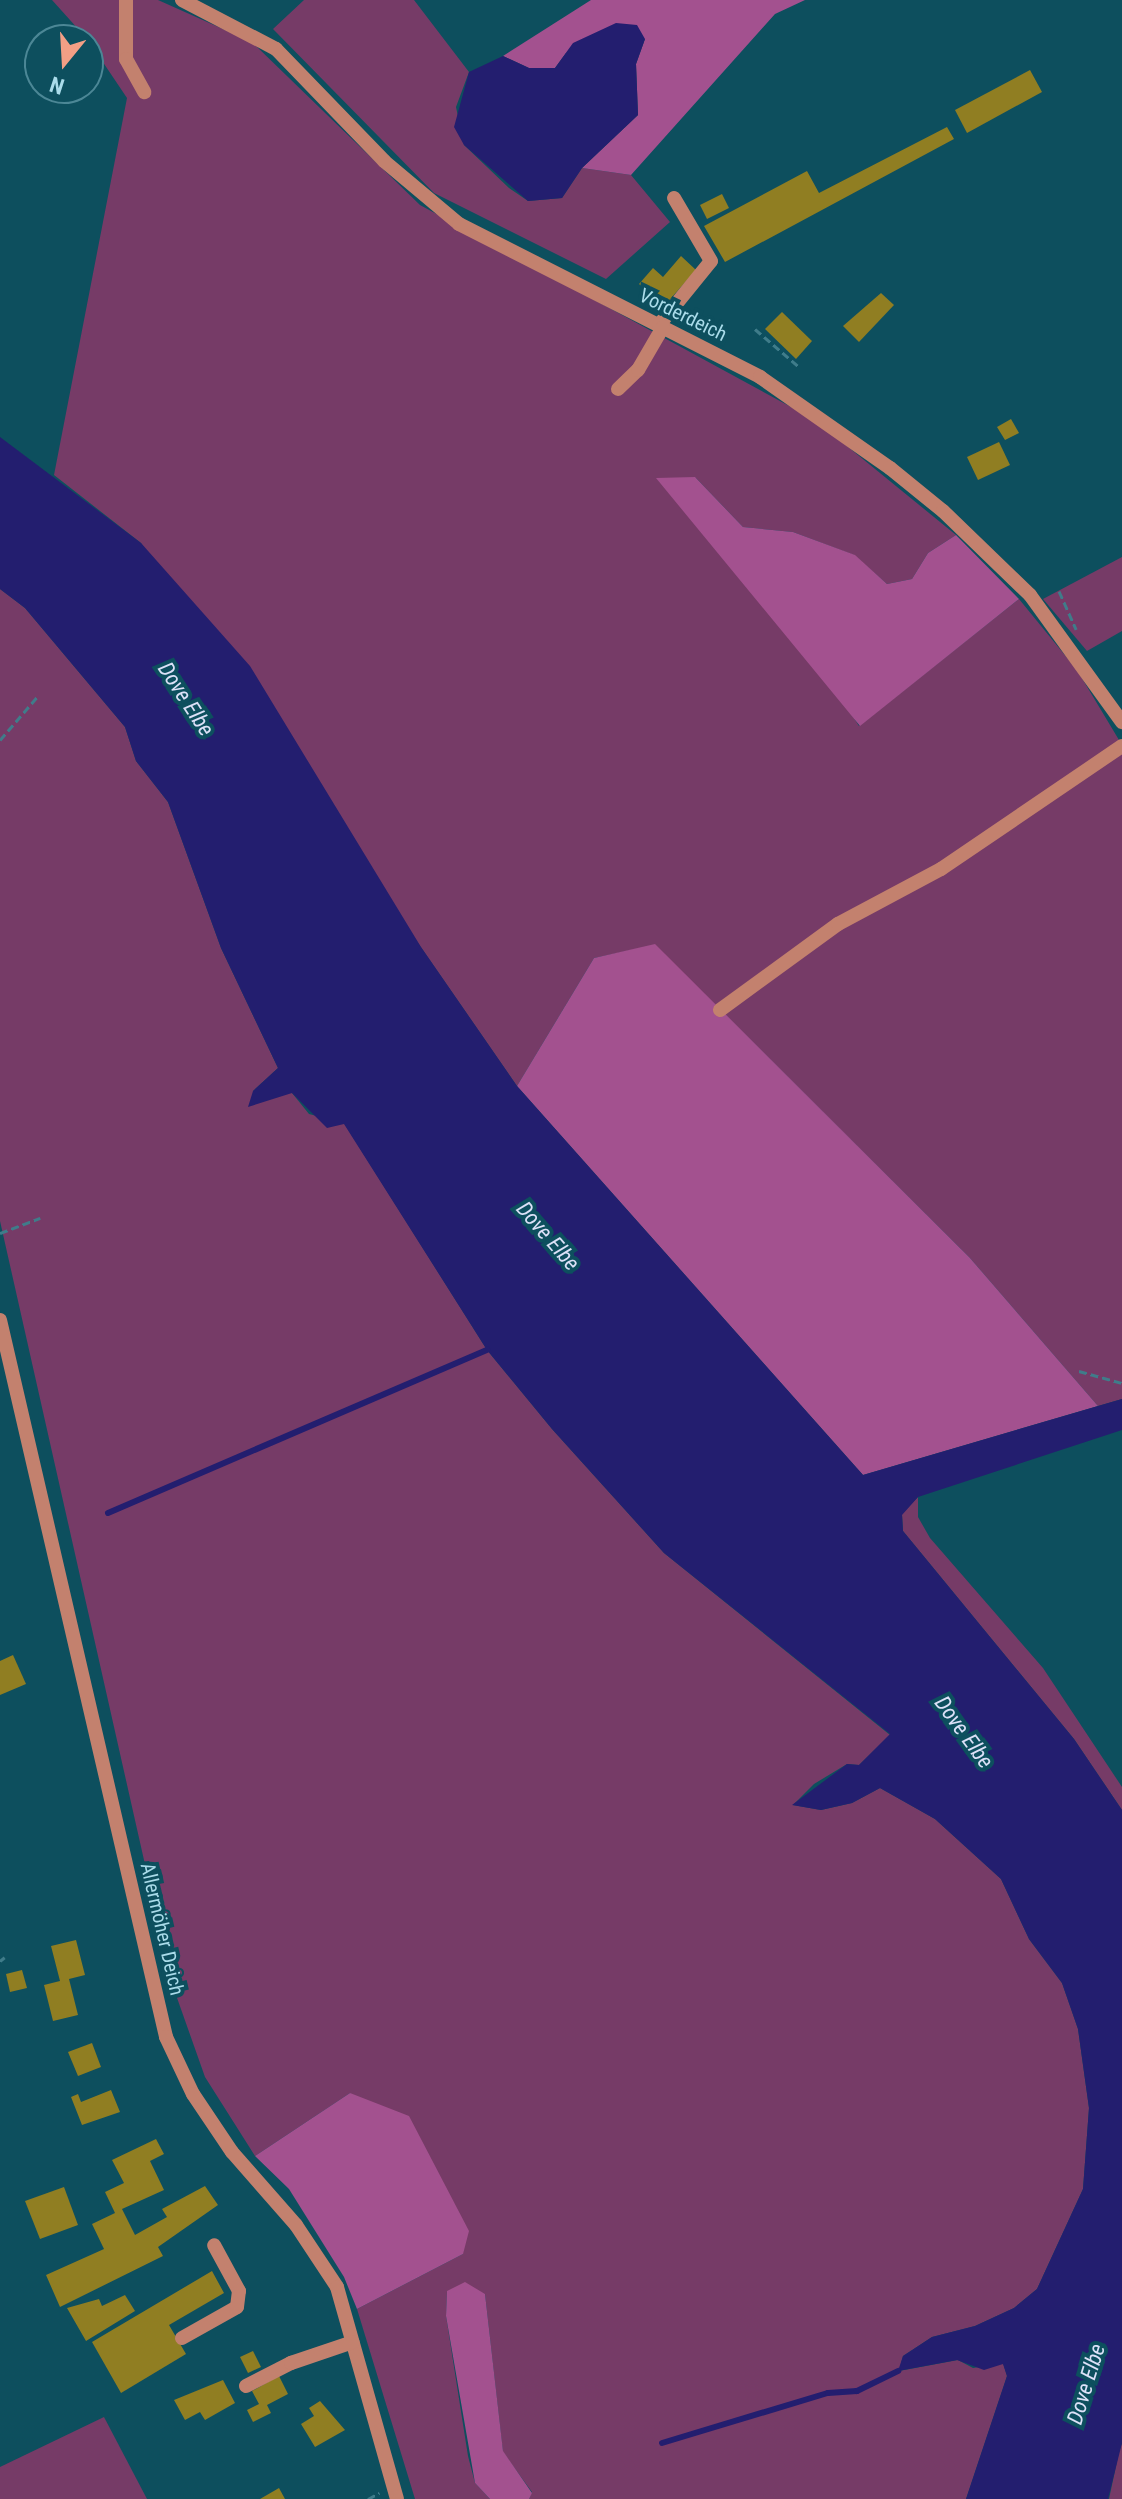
<!DOCTYPE html>
<html>
<head>
<meta charset="utf-8">
<style>
  body { margin:0 }
  #map { position:relative; width:1122px; height:2499px; overflow:hidden; background:#0d4f5e; font-family:"Roboto Condensed",sans-serif }
  div>[style] { position:absolute }
  .green>* { inset:0; background:#763b67 }
  .forest>* { inset:0; background:#a3518f }
  .water>* { inset:0; background:#231e6f }
  .stream>* { height:6px; margin:-3px; padding:0 3px; transform-origin:3px; border-radius:3px; background:#231e6f }
  .building>* { inset:0; background:#907e22 }
  .path>* { height:3px; margin-top:-1.5px; transform-origin:0; background:repeating-linear-gradient(90deg,#3f7c8a 0 8px,transparent 0 12px) }
  .minor>* { height:14px; margin:-7px; padding:0 7px; transform-origin:7px; border-radius:7px; background:#c3816e }
  span { translate:-50% -50%; white-space:nowrap; text-align:center; line-height:1.15; -webkit-text-stroke:8px #0d4f5e; paint-order:stroke }
  .street-label { font-size:20px; color:#aadcea }
  .water-label { font-size:22px; color:#dce1f8; font-style:italic }
  .north { position:absolute; left:24px; top:24px; width:80px; height:80px; box-sizing:border-box; background:#0d4f5e; border:2px solid #4c8796; border-radius:50%; rotate:198deg; font-size:22px; font-weight:700; line-height:32px; text-align:center; color:#aadcea }
  .north::after { content:''; display:block; margin:auto; width:28px; height:36px; background:#f39f85; clip-path:polygon(50% 0,100% 100%,50% 72%,0 100%) }
</style>
</head>
<body>
<div id="map">
  <div class="green">
    <i style="clip-path:polygon(52px 0,158px 0,252px 42px,420px 205px,815px 420px,956px 535px,928px 553px,912px 579px,887px 584px,854px 555px,793px 532px,743px 527px,695px 477px,859px 726px,1019px 599px,1077px 670px,1122px 745px,1122px 1399px,1098px 1406px,970px 1258px,655px 945px,594px 958px,517px 1086px,141px 543px,54px 475px,127px 98px,88px 40px)"></i>
    <i style="clip-path:polygon(304px 0,414px 0,469px 72px,456px 107px,464px 145px,509px 188px,528px 201px,562px 198px,582px 168px,631px 175px,670px 222px,606px 279px,434px 193px,273px 29px)"></i>
    <i style="clip-path:polygon(1122px 557px,1122px 631px,1087px 651px,1043px 599px)"></i>
    <i style="clip-path:polygon(0 589px,25px 608px,125px 727px,136px 761px,168px 802px,221px 948px,278px 1068px,253px 1091px,292px 1093px,309px 1114px,344px 1123px,487px 1350px,552px 1429px,664px 1553px,890px 1735px,859px 1765px,847px 1764px,814px 1784px,793px 1805px,821px 1810px,852px 1803px,880px 1788px,935px 1819px,1001px 1879px,1029px 1939px,1062px 1983px,1078px 2029px,1089px 2108px,1083px 2189px,1037px 2289px,1014px 2308px,975px 2326px,932px 2337px,903px 2356px,899px 2371px,958px 2360px,973px 2368px,1003px 2363px,1007px 2376px,966px 2499px,529px 2499px,532px 2492px,503px 2452px,485px 2294px,447px 2291px,446px 2316px,468px 2456px,475px 2483px,490px 2499px,415px 2499px,357px 2309px,463px 2254px,350px 2093px,255px 2156px,205px 2077px,176px 1995px,153px 1900px,0 1221px)"></i>
    <i style="clip-path:polygon(918px 1497px,918px 1517px,930px 1538px,1043px 1668px,1122px 1787px,1122px 1810px,1074px 1739px,903px 1531px,902px 1514px)"></i>
    <i style="clip-path:polygon(104px 2417px,147px 2499px,0 2499px,0 2467px)"></i>
    <i style="clip-path:polygon(1122px 2443px,1122px 2499px,1109px 2499px,1119px 2452px)"></i>
  </div>
  <div class="forest">
    <i style="clip-path:polygon(591px 0,805px 0,775px 14px,631px 175px,582px 168px,638px 115px,636px 64px,645px 39px,566px 53px,555px 68px,529px 68px,503px 56px)"></i>
    <i style="clip-path:polygon(695px 477px,743px 527px,793px 532px,855px 555px,887px 584px,912px 579px,928px 553px,956px 535px,1019px 599px,860px 726px,656px 478px)"></i>
    <i style="clip-path:polygon(655px 944px,970px 1258px,1098px 1406px,863px 1475px,517px 1086px,594px 958px)"></i>
    <i style="clip-path:polygon(350px 2093px,409px 2116px,469px 2231px,463px 2254px,357px 2309px,344px 2277px,289px 2189px,255px 2156px)"></i>
    <i style="clip-path:polygon(465px 2282px,485px 2294px,503px 2451px,532px 2493px,529px 2499px,490px 2499px,475px 2483px,446px 2316px,447px 2291px)"></i>
  </div>
  <div class="water">
    <i style="clip-path:polygon(616px 23px,637px 25px,645px 39px,636px 64px,638px 115px,582px 168px,562px 198px,528px 201px,464px 145px,454px 127px,469px 72px,503px 56px,529px 68px,555px 68px,573px 43px)"></i>
    <i style="clip-path:polygon(0 437px,141px 543px,250px 666px,421px 947px,517px 1086px,863px 1475px,1122px 1399px,1122px 1430px,918px 1497px,902px 1515px,903px 1531px,1074px 1739px,1122px 1810px,1122px 2443px,1108px 2499px,966px 2499px,1007px 2376px,1003px 2364px,984px 2370px,957px 2360px,898px 2371px,903px 2356px,932px 2337px,975px 2326px,1014px 2308px,1037px 2289px,1083px 2189px,1089px 2108px,1078px 2029px,1062px 1983px,1029px 1939px,1001px 1879px,935px 1819px,880px 1788px,852px 1803px,821px 1810px,792px 1805px,847px 1764px,859px 1765px,890px 1734px,664px 1553px,552px 1429px,487px 1350px,344px 1124px,327px 1128px,292px 1093px,248px 1107px,253px 1091px,278px 1068px,221px 948px,168px 802px,136px 761px,125px 727px,25px 608px,0 589px)"></i>
  </div>
  <div class="stream">
    <i style="left:108px;top:1513px;width:413px;rotate:-23.3deg"></i>
    <i style="left:662px;top:2443px;width:173px;rotate:-16.8deg"></i>
    <i style="left:828px;top:2393px;width:29px;rotate:-4deg"></i>
    <i style="left:857px;top:2391px;width:46px;rotate:-26deg"></i>
  </div>
  <div class="building">
    <i style="clip-path:polygon(1030px 70px,1042px 92px,967px 133px,955px 110px)"></i>
    <i style="clip-path:polygon(947px 127px,954px 139px,725px 262px,704px 226px,807px 171px,819px 193px)"></i>
    <i style="clip-path:polygon(722px 194px,729px 208px,707px 219px,700px 205px)"></i>
    <i style="clip-path:polygon(681px 256px,696px 270px,664px 306px,639px 284px,653px 268px,663px 277px)"></i>
    <i style="clip-path:polygon(881px 293px,894px 305px,859px 342px,843px 326px)"></i>
    <i style="clip-path:polygon(782px 312px,812px 341px,796px 359px,765px 329px)"></i>
    <i style="clip-path:polygon(1011px 419px,1019px 433px,1005px 440px,997px 427px)"></i>
    <i style="clip-path:polygon(999px 442px,1010px 465px,978px 480px,967px 457px)"></i>
    <i style="clip-path:polygon(13px 1655px,26px 1684px,0 1695px,0 1661px)"></i>
    <i style="clip-path:polygon(76px 1940px,85px 1975px,69px 1979px,78px 2015px,53px 2021px,44px 1985px,60px 1981px,51px 1946px)"></i>
    <i style="clip-path:polygon(22px 1970px,27px 1988px,10px 1992px,6px 1974px)"></i>
    <i style="clip-path:polygon(92px 2043px,101px 2067px,78px 2076px,68px 2052px)"></i>
    <i style="clip-path:polygon(111px 2090px,120px 2112px,82px 2125px,71px 2097px,78px 2094px,81px 2102px)"></i>
    <i style="clip-path:polygon(156px 2139px,164px 2154px,150px 2161px,164px 2190px,122px 2209px,135px 2235px,167px 2217px,162px 2209px,205px 2186px,218px 2205px,158px 2247px,163px 2256px,60px 2307px,46px 2275px,104px 2249px,92px 2224px,115px 2213px,105px 2192px,124px 2183px,112px 2160px)"></i>
    <i style="clip-path:polygon(64px 2187px,78px 2225px,40px 2239px,25px 2201px)"></i>
    <i style="clip-path:polygon(212px 2271px,224px 2293px,169px 2325px,186px 2354px,121px 2393px,92px 2342px)"></i>
    <i style="clip-path:polygon(125px 2295px,135px 2311px,86px 2341px,67px 2308px,99px 2299px,102px 2306px)"></i>
    <i style="clip-path:polygon(253px 2351px,261px 2367px,248px 2373px,240px 2357px)"></i>
    <i style="clip-path:polygon(279px 2376px,288px 2394px,267px 2405px,271px 2413px,253px 2422px,247px 2410px,259px 2404px,252px 2391px)"></i>
    <i style="clip-path:polygon(223px 2380px,235px 2403px,205px 2420px,200px 2412px,185px 2420px,174px 2400px)"></i>
    <i style="clip-path:polygon(320px 2401px,345px 2430px,315px 2447px,301px 2424px,314px 2416px,309px 2408px)"></i>
    <i style="clip-path:polygon(279px 2488px,285px 2499px,260px 2499px)"></i>
  </div>
  <div class="path">
    <i style="left:755px;top:329px;width:57px;rotate:40.7deg"></i>
    <i style="left:1059px;top:591px;width:42px;rotate:65.9deg"></i>
    <i style="left:0;top:740px;width:58px;rotate:-49.2deg"></i>
    <i style="left:0;top:1233px;width:43px;rotate:-20.6deg"></i>
    <i style="left:1079px;top:1371px;width:45px;rotate:15.6deg"></i>
    <i style="left:0;top:1961px;width:6px;rotate:-39deg"></i>
    <i style="left:368px;top:2499px;width:13px;rotate:-29deg"></i>
  </div>
  <div class="minor">
    <i style="left:126px;top:0;width:59px;rotate:90deg"></i>
    <i style="left:126px;top:59px;width:38px;rotate:61deg"></i>
    <i style="left:182px;top:0;width:106px;rotate:27.5deg"></i>
    <i style="left:276px;top:49px;width:156px;rotate:46deg"></i>
    <i style="left:384px;top:161px;width:98px;rotate:40deg"></i>
    <i style="left:459px;top:224px;width:338px;rotate:26.9deg"></i>
    <i style="left:760px;top:377px;width:159px;rotate:35deg"></i>
    <i style="left:890px;top:468px;width:68px;rotate:39.1deg"></i>
    <i style="left:943px;top:511px;width:121px;rotate:44deg"></i>
    <i style="left:1030px;top:595px;width:157px;rotate:54.1deg"></i>
    <i style="left:659px;top:325px;width:82px;rotate:-50.9deg"></i>
    <i style="left:711px;top:261px;width:73px;rotate:-120.4deg"></i>
    <i style="left:618px;top:389px;width:28px;rotate:-44deg"></i>
    <i style="left:638px;top:370px;width:50px;rotate:-59.8deg"></i>
    <i style="left:720px;top:1010px;width:146px;rotate:-36.1deg"></i>
    <i style="left:838px;top:924px;width:117px;rotate:-28.1deg"></i>
    <i style="left:941px;top:869px;width:219px;rotate:-34.2deg"></i>
    <i style="left:0;top:1320px;width:736px;rotate:76.96deg"></i>
    <i style="left:166px;top:2037px;width:63px;rotate:64.7deg"></i>
    <i style="left:193px;top:2094px;width:70px;rotate:56.1deg"></i>
    <i style="left:232px;top:2152px;width:97px;rotate:48.8deg"></i>
    <i style="left:296px;top:2225px;width:74px;rotate:56.5deg"></i>
    <i style="left:337px;top:2287px;width:220px;rotate:74.2deg"></i>
    <i style="left:182px;top:2338px;width:63px;rotate:-29.4deg"></i>
    <i style="left:237px;top:2307px;width:16px;rotate:-83deg"></i>
    <i style="left:239px;top:2291px;width:52px;rotate:-118.5deg"></i>
    <i style="left:246px;top:2386px;width:51px;rotate:-27.1deg"></i>
    <i style="left:291px;top:2363px;width:65px;rotate:-18.7deg"></i>
  </div>
  <div class="street-label">
    <span style="left:683px;top:315px;rotate:26deg">Vorderdeich</span>
    <span style="left:162px;top:1929px;rotate:77deg">Allermöher Deich</span>
  </div>
  <div class="water-label">
    <span style="left:186px;top:699px;rotate:57deg">Dove Elbe</span>
    <span style="left:548px;top:1236px;rotate:49deg">Dove Elbe</span>
    <span style="left:964px;top:1732px;rotate:54deg">Dove Elbe</span>
    <span style="left:1086px;top:2384px;rotate:-73deg">Dove Elbe</span>
  </div>
  <div class="north">N</div>
</div>
</body>
</html>
